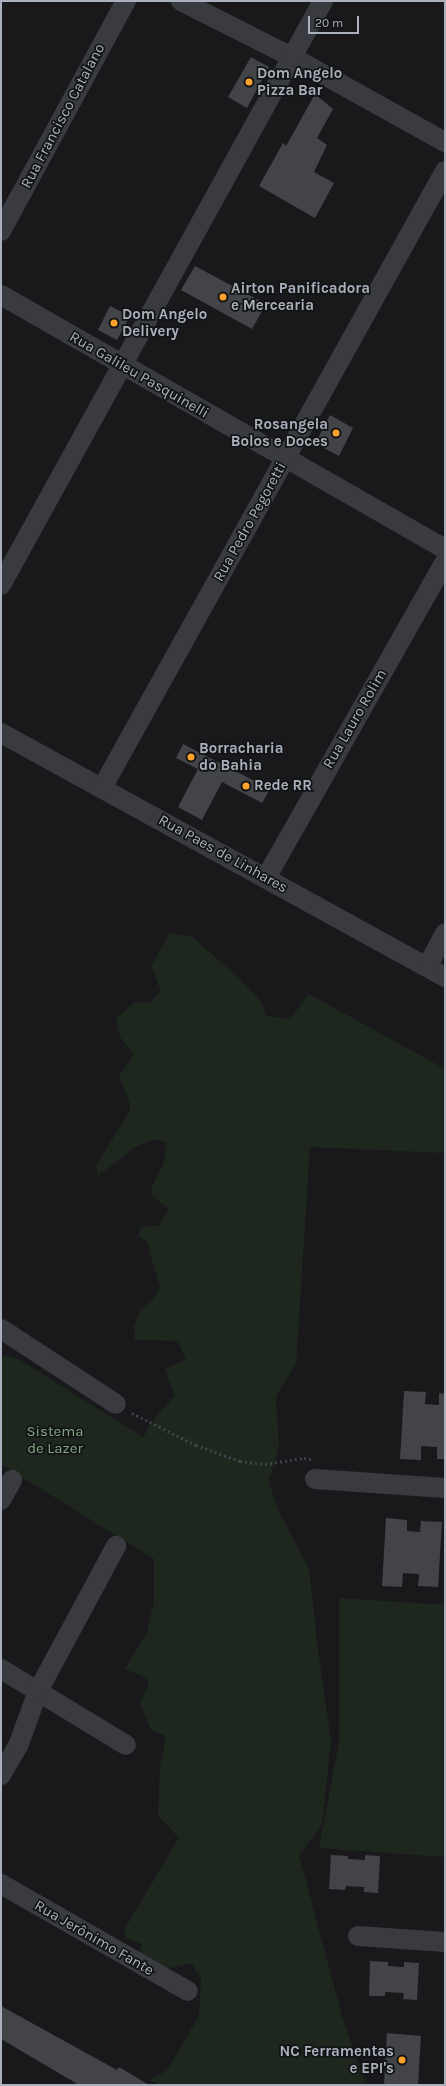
<!DOCTYPE html>
<html>
<head>
<meta charset="utf-8">
<style>
  body { margin:0 }
  #map { position:relative; width:446px; height:2086px; overflow:hidden; background:#19191b; font-family:Karla,sans-serif }
  div>[style] { position:absolute }
  .green>* { inset:0; background:#1e271e }
  .building>* { inset:0; background:#424448 }
  .path>* { height:2.5px; margin-top:-1.25px; transform-origin:0; background:repeating-linear-gradient(90deg,#3f4248 0 2px,transparent 0 5px) }
  .minor>* { height:20px; margin:-10px; padding:0 10px; transform-origin:10px; border-radius:10px; background:#393b41 }
  .dots>* { width:11px; height:11px; translate:-50% -50%; box-sizing:border-box; border:2px solid #131416; border-radius:50% }
  span { translate:-50% -50%; white-space:nowrap; text-align:center; line-height:1.15; -webkit-text-stroke:3.5px #131416; paint-order:stroke }
  .poi-label { font-size:15px; color:#aab1bc; font-weight:700 }
  .left { translate:0 -50%; text-align:left }
  .right { translate:-100% -50%; text-align:right }
  .street-label { font-size:15px; color:#aab1bc }
  .park-label { font-size:15px; color:#81a97f }
  .frame { position:absolute; inset:0; border:2px solid #aab1bc; pointer-events:none }
  .scale { position:absolute; left:308px; top:16px; width:51px; height:18px; box-sizing:border-box; border:2px solid #aab1bc; border-top:0; padding-left:5px; font-size:12px; line-height:14px; white-space:nowrap; color:#aab1bc; -webkit-text-stroke:3px #131416; paint-order:stroke }
</style>
</head>
<body>
<div id="map">
  <div class="green">
    <i style="clip-path:polygon(170px 933px,192px 937px,240px 979px,261px 1002px,266px 1016px,290px 1019px,309px 994px,445px 1069px,445px 1153px,310px 1147px,296px 1364px,276px 1396px,279px 1446px,269px 1482px,277px 1508px,309px 1569px,318px 1650px,331px 1741px,322px 1825px,299px 1855px,342px 2016px,366px 2085px,159px 2085px,150px 2080px,167px 2070px,199px 2016px,201px 1976px,195px 1970px,193px 1963px,160px 1970px,139px 1953px,142px 1944px,126px 1938px,124px 1930px,179px 1838px,158px 1815px,160px 1768px,166px 1736px,151px 1730px,140px 1703px,149px 1684px,147px 1678px,125px 1669px,147px 1633px,154px 1601px,154px 1559px,1px 1464px,1px 1357px,9px 1356px,20px 1360px,143px 1437px,156px 1416px,175px 1396px,165px 1369px,186px 1360px,178px 1341px,135px 1340px,134px 1327px,140px 1310px,151px 1301px,160px 1288px,147px 1242px,139px 1236px,140px 1228px,159px 1225px,169px 1209px,152px 1196px,152px 1186px,163px 1165px,167px 1143px,154px 1139px,135px 1147px,98px 1176px,96px 1166px,130px 1110px,129px 1100px,119px 1076px,134px 1055px,120px 1037px,116px 1018px,135px 1002px,150px 1003px,161px 991px,151px 966px)"></i>
    <i style="clip-path:polygon(339px 1598px,445px 1605px,445px 1857px,319px 1848px,339px 1742px)"></i>
  </div>
  <div class="building">
    <i style="clip-path:polygon(251px 57px,269px 67px,247px 108px,228px 97px)"></i>
    <i style="clip-path:polygon(315px 94px,333px 109px,317px 138px,327px 145px,314px 172px,334px 183px,315px 218px,259px 186px,283px 143px,286px 146px)"></i>
    <i style="clip-path:polygon(195px 266px,266px 304px,252px 329px,181px 290px)"></i>
    <i style="clip-path:polygon(110px 306px,130px 316px,117px 340px,98px 330px)"></i>
    <i style="clip-path:polygon(330px 415px,353px 428px,339px 456px,324px 448px,321px 443px,322px 440px,318px 438px)"></i>
    <i style="clip-path:polygon(183px 744px,270px 789px,262px 803px,222px 782px,202px 820px,178px 807px,198px 769px,176px 758px)"></i>
    <i style="clip-path:polygon(404px 1391px,426px 1392px,425px 1404px,439px 1405px,439px 1393px,445px 1394px,445px 1459px,437px 1459px,437px 1447px,421px 1446px,421px 1460px,400px 1459px)"></i>
    <i style="clip-path:polygon(386px 1518px,407px 1520px,407px 1531px,420px 1532px,421px 1521px,442px 1522px,438px 1587px,418px 1586px,419px 1574px,403px 1573px,402px 1587px,382px 1586px)"></i>
    <i style="clip-path:polygon(331px 1855px,348px 1856px,348px 1859px,365px 1860px,365px 1855px,380px 1856px,378px 1893px,364px 1892px,364px 1887px,346px 1886px,345px 1890px,329px 1889px)"></i>
    <i style="clip-path:polygon(370px 1961px,388px 1962px,388px 1966px,404px 1967px,404px 1962px,419px 1963px,417px 2000px,403px 1999px,404px 1993px,385px 1992px,385px 1996px,369px 1996px)"></i>
    <i style="clip-path:polygon(1px 2006px,117px 2070px,119px 2067px,149px 2085px,79px 2085px,1px 2039px)"></i>
    <i style="clip-path:polygon(387px 2033px,421px 2036px,418px 2085px,384px 2085px)"></i>
  </div>
  <div class="path">
    <i style="left:132px;top:1413px;width:72px;rotate:26.6deg"></i>
    <i style="left:196px;top:1445px;width:47px;rotate:20deg"></i>
    <i style="left:240px;top:1461px;width:25px;rotate:7deg"></i>
    <i style="left:265px;top:1464px;width:39px;rotate:-9deg"></i>
    <i style="left:304px;top:1458px;width:10px;rotate:11deg"></i>
  </div>
  <div class="minor">
    <i style="left:181px;top:1px;width:124px;rotate:26.8deg"></i>
    <i style="left:292px;top:57px;width:175px;rotate:29.1deg"></i>
    <i style="left:1px;top:231px;width:262px;rotate:-61.5deg"></i>
    <i style="left:1px;top:295px;width:512px;rotate:29.77deg"></i>
    <i style="left:1px;top:585px;width:667px;rotate:-61.13deg"></i>
    <i style="left:1px;top:733px;width:507px;rotate:28.79deg"></i>
    <i style="left:102px;top:788px;width:706px;rotate:-60.93deg"></i>
    <i style="left:266px;top:878px;width:364px;rotate:-60.5deg"></i>
    <i style="left:427px;top:967px;width:38px;rotate:-62deg"></i>
    <i style="left:1px;top:1329px;width:137px;rotate:33.1deg"></i>
    <i style="left:315px;top:1479px;width:130px;rotate:4deg"></i>
    <i style="left:1px;top:1500px;width:23px;rotate:-61deg"></i>
    <i style="left:1px;top:1669px;width:146px;rotate:31.3deg"></i>
    <i style="left:1px;top:1775px;width:34px;rotate:-60deg"></i>
    <i style="left:18px;top:1746px;width:59px;rotate:-70deg"></i>
    <i style="left:38px;top:1691px;width:165px;rotate:-61.7deg"></i>
    <i style="left:1px;top:1884px;width:215px;rotate:29.8deg"></i>
    <i style="left:358px;top:1936px;width:87px;rotate:3.9deg"></i>
  </div>
  <div class="dots">
    <i style="left:249px;top:82px;background:#ffa12d"></i>
    <i style="left:223px;top:297px;background:#ffa12d"></i>
    <i style="left:114px;top:323px;background:#ffa12d"></i>
    <i style="left:336px;top:433px;background:#ffa12d"></i>
    <i style="left:191px;top:757px;background:#ffa12d"></i>
    <i style="left:246px;top:786px;background:#ffa12d"></i>
    <i style="left:402px;top:2060px;background:#ffa12d"></i>
  </div>
  <div class="poi-label">
    <span class="left" style="left:257px;top:82px">Dom Angelo<br>Pizza Bar</span>
    <span class="left" style="left:231px;top:297px">Airton Panificadora<br>e Mercearia</span>
    <span class="left" style="left:122px;top:323px">Dom Angelo<br>Delivery</span>
    <span class="right" style="left:328px;top:433px">Rosangela<br>Bolos e Doces</span>
    <span class="left" style="left:199px;top:757px">Borracharia<br>do Bahia</span>
    <span class="left" style="left:254px;top:786px">Rede RR</span>
    <span class="right" style="left:394px;top:2060px">NC Ferramentas<br>e EPI's</span>
  </div>
  <div class="street-label">
    <span style="left:63px;top:116px;rotate:-62deg">Rua Francisco Catalano</span>
    <span style="left:139px;top:375px;rotate:30deg">Rua Galileu Pasquinelli</span>
    <span style="left:250px;top:522px;rotate:-61deg">Rua Pedro Pegoretti</span>
    <span style="left:355px;top:719px;rotate:-60deg">Rua Lauro Rolim</span>
    <span style="left:223px;top:854px;rotate:29deg">Rua Paes de Linhares</span>
    <span style="left:94px;top:1938px;rotate:30deg">Rua Jerônimo Fante</span>
  </div>
  <div class="park-label">
    <span style="left:55px;top:1440px">Sistema<br>de Lazer</span>
  </div>
  <div class="frame"></div>
  <div class="scale">20 m</div>
</div>
</body>
</html>
